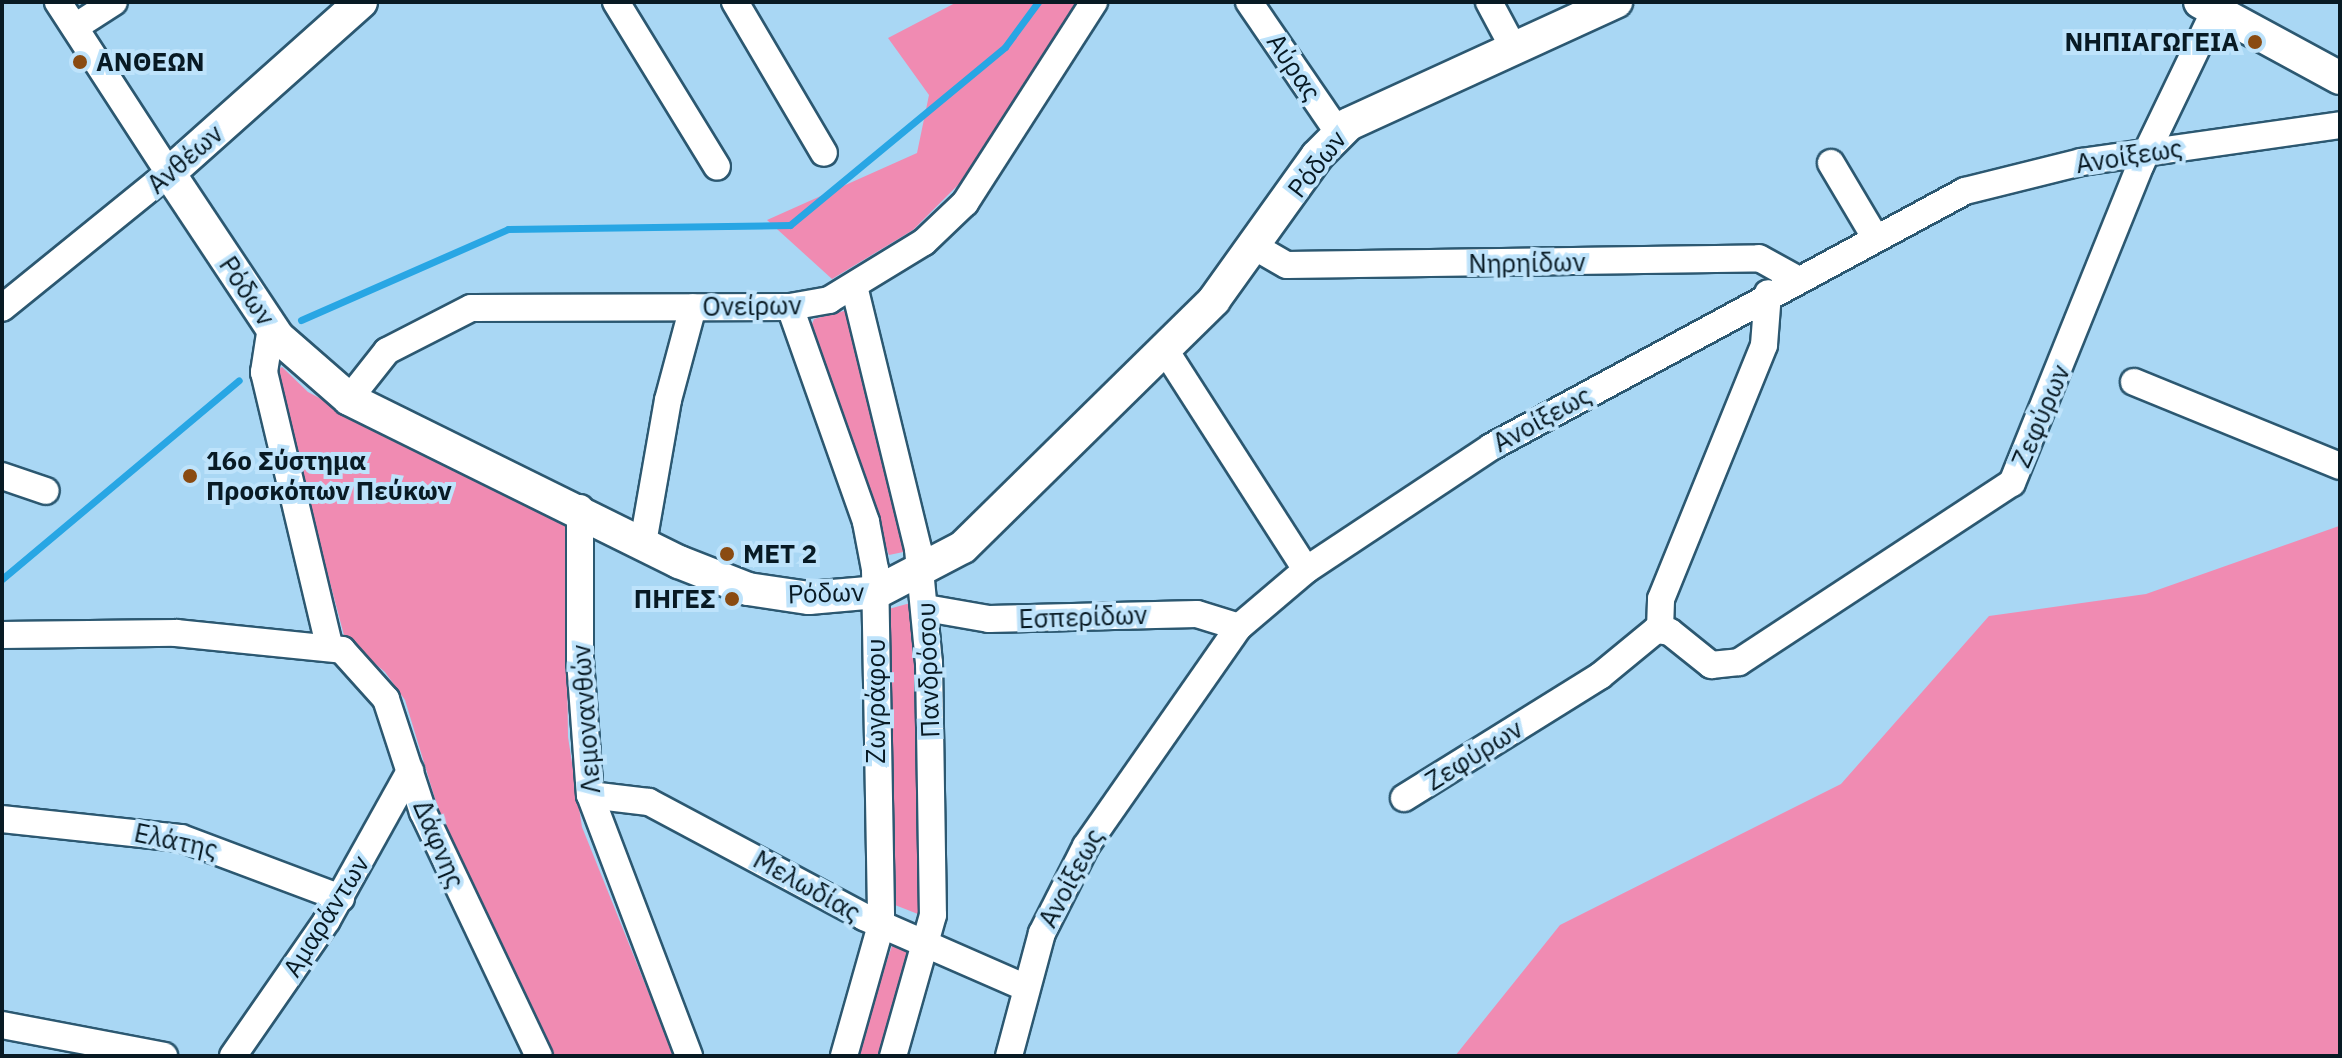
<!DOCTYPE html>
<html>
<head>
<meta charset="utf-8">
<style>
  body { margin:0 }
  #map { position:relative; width:2342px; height:1058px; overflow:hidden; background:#a9d7f4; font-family:"IBM Plex Sans",sans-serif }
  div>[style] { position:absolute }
  .green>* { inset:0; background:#f08bb2 }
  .stream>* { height:7px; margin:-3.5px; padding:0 3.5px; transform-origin:3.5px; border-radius:3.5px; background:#28a6e4 }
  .roads { filter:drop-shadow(2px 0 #2c5871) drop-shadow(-2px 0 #2c5871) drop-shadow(0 2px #2c5871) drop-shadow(0 -2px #2c5871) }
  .minor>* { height:26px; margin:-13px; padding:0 13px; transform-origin:13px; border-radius:13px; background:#fff }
  .tertiary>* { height:32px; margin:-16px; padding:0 16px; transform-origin:16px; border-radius:16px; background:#fff }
  .dots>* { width:22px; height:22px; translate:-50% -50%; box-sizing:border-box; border:4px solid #bee3fb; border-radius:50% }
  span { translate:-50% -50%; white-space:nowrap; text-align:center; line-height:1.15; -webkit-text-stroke:8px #bee3fb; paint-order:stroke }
  .poi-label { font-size:26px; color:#081a24; font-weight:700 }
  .right { translate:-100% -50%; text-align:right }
  .left { translate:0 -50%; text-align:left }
  .street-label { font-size:26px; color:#081a24 }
  .frame { position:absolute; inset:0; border:4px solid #081a24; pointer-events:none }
</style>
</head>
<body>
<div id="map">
  <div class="green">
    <i style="clip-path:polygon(957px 2px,1077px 2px,960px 183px,913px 230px,832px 279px,767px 220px,917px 153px,929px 95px,888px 38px)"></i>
    <i style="clip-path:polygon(851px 309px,913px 550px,889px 555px,808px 334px,814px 319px)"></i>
    <i style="clip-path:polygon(282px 367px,308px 392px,368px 424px,565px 513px,568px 737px,582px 827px,674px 1056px,554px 1056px,449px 845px,405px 700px,385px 672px,345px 639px,274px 372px)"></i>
    <i style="clip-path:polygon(2339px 526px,2340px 1056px,1455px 1056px,1560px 925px,1841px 784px,1989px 616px,2146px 594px)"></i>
    <i style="clip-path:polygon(914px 602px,923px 916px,895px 905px,885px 610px)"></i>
    <i style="clip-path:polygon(893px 943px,912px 949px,878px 1056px,854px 1056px)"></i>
  </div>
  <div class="stream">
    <i style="left:301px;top:320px;width:226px;rotate:-23.7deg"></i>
    <i style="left:508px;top:229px;width:282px;rotate:-0.8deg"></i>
    <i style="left:790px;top:225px;width:279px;rotate:-39.6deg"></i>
    <i style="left:1005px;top:47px;width:56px;rotate:-53.7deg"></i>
    <i style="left:2px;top:579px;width:309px;rotate:-40deg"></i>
  </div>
  <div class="roads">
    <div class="minor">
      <i style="left:616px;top:2px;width:193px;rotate:58.5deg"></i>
      <i style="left:735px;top:2px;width:175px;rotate:59.5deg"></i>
      <i style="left:1249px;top:2px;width:158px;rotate:55.6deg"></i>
      <i style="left:1489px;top:2px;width:51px;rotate:61.9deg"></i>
      <i style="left:75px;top:27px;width:46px;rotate:-32.7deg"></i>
      <i style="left:1831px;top:163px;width:86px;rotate:59.3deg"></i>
      <i style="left:1257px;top:248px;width:34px;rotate:30deg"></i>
      <i style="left:1287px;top:265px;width:472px;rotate:-0.8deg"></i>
      <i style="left:1759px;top:258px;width:41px;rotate:29.1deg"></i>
      <i style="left:854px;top:286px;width:271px;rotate:76.3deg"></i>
      <i style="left:918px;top:549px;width:115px;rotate:84.5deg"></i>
      <i style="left:929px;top:663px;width:252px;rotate:89.1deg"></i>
      <i style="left:933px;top:915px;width:147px;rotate:105.8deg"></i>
      <i style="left:790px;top:307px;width:228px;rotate:70.5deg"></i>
      <i style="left:866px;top:522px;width:48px;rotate:79.2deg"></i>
      <i style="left:875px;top:569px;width:356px;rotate:89deg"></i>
      <i style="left:881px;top:925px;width:136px;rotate:105.8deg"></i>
      <i style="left:2px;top:308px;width:215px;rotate:-39deg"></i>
      <i style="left:169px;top:173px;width:204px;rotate:-123deg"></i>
      <i style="left:271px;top:327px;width:46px;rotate:98.8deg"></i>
      <i style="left:264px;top:372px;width:280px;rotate:76.6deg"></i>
      <i style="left:1165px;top:350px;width:261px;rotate:57.3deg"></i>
      <i style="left:2134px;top:382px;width:222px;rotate:22.2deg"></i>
      <i style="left:349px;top:399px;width:61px;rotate:-51.6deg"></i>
      <i style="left:387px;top:351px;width:94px;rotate:-27.1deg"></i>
      <i style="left:471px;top:308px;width:319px;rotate:-0.2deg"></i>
      <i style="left:790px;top:307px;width:40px;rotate:-10deg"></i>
      <i style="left:829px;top:300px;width:111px;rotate:-31.4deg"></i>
      <i style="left:924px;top:242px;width:57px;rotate:-43.6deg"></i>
      <i style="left:965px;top:203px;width:239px;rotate:-57.3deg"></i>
      <i style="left:2px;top:476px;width:46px;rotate:18.8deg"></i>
      <i style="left:580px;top:508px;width:152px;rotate:90deg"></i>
      <i style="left:580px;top:660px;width:135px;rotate:85.8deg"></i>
      <i style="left:590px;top:795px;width:279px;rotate:69.2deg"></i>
      <i style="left:643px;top:543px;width:145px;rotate:-80.1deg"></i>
      <i style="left:668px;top:400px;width:96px;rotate:-75deg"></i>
      <i style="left:926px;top:608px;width:64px;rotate:9.9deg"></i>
      <i style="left:989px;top:619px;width:208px;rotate:-1.4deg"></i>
      <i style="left:1197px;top:614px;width:44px;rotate:17.2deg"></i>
      <i style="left:1660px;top:629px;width:30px;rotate:-88deg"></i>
      <i style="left:1661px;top:599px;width:274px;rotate:-67.9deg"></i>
      <i style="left:1764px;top:345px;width:52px;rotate:-85.6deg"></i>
      <i style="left:2px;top:635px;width:174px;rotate:-0.7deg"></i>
      <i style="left:176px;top:633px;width:167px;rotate:5.8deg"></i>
      <i style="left:342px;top:650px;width:66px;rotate:48.1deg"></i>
      <i style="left:386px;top:699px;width:119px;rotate:71.9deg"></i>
      <i style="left:423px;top:812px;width:270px;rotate:64.6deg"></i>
      <i style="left:590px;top:795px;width:59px;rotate:6.8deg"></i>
      <i style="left:649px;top:802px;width:244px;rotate:28.1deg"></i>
      <i style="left:864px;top:917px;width:175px;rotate:23.6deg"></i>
      <i style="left:1404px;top:798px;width:231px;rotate:-31.9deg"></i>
      <i style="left:1600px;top:676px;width:72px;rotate:-39.4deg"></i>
      <i style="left:1656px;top:630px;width:14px;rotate:8deg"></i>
      <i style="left:1670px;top:632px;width:53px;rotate:38.8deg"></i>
      <i style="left:1711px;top:665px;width:28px;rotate:-6deg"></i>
      <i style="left:1739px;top:662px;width:326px;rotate:-33.3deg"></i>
      <i style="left:2012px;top:483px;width:342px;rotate:-68deg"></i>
      <i style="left:2140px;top:166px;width:173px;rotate:-64.3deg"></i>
      <i style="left:2px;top:819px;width:180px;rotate:6.1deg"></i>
      <i style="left:181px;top:838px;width:171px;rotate:20.6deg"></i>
      <i style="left:2px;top:1025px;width:165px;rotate:10.8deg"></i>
      <i style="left:233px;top:1056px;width:165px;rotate:-55.3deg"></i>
      <i style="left:327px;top:920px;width:171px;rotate:-60.9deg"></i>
      <i style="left:1009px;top:1056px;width:127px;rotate:-75deg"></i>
      <i style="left:1042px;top:933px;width:97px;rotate:-63.2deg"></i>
      <i style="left:1086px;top:846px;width:267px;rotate:-55.1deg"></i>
      <i style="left:1239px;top:627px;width:88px;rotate:-40.4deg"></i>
      <i style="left:1306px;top:570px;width:222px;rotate:-33.6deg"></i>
      <i style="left:1491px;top:447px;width:539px;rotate:-28.37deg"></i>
      <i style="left:1965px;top:191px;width:120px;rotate:-14deg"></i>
      <i style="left:2081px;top:162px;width:262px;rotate:-8.1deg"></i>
    </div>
    <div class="tertiary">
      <i style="left:361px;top:2px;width:257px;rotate:138.3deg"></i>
      <i style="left:169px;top:173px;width:197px;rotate:56.4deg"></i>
      <i style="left:278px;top:337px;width:94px;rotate:41.1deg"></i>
      <i style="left:349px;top:399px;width:368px;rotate:26.3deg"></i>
      <i style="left:679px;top:562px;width:74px;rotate:21.4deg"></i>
      <i style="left:748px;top:589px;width:62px;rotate:8.4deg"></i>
      <i style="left:809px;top:598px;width:68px;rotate:-5deg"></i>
      <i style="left:877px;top:592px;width:97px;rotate:-27.6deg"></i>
      <i style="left:963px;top:547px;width:352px;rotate:-44.5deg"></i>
      <i style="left:1214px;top:300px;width:177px;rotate:-54.4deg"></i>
      <i style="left:1317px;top:156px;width:45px;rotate:-45deg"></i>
      <i style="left:1349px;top:124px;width:294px;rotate:-24.6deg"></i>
      <i style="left:2200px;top:2px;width:159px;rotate:28.5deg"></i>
    </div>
  </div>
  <div class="dots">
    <i style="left:2255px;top:42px;background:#8a4b12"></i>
    <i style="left:80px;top:62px;background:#8a4b12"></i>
    <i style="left:190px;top:476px;background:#8a4b12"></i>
    <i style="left:727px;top:554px;background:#8a4b12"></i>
    <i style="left:732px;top:599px;background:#8a4b12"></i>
  </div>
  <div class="poi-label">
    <span class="right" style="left:2239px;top:42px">ΝΗΠΙΑΓΩΓΕΙΑ</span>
    <span class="left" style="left:96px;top:62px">ΑΝΘΕΩΝ</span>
    <span class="left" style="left:206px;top:476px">16ο Σύστημα<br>Προσκόπων Πεύκων</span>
    <span class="left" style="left:743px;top:554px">ΜΕΤ 2</span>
    <span class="right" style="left:716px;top:599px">ΠΗΓΕΣ</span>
  </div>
  <div class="street-label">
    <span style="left:1294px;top:67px;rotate:56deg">Αύρας</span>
    <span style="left:2129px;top:156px;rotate:-9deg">Ανοίξεως</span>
    <span style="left:185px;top:159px;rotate:-41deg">Ανθέων</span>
    <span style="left:1317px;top:164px;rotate:-52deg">Ρόδων</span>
    <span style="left:1527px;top:263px;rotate:-1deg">Νηρηίδων</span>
    <span style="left:247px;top:291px;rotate:56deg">Ρόδων</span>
    <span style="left:752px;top:306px;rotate:-1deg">Ονείρων</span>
    <span style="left:2041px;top:416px;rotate:-67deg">Ζεφύρων</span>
    <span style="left:1542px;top:419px;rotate:-29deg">Ανοίξεως</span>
    <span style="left:826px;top:593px;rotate:-2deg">Ρόδων</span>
    <span style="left:1083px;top:617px;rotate:-2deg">Εσπερίδων</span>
    <span style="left:928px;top:670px;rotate:-92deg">Πανδρόσου</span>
    <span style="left:876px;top:701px;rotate:-90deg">Ζωγράφου</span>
    <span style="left:586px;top:719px;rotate:-94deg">Λεμονανθών</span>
    <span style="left:1474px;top:755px;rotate:-32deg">Ζεφύρων</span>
    <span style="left:176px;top:841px;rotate:12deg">Ελάτης</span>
    <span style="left:439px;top:844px;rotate:67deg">Δάφνης</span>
    <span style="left:1071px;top:878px;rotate:-62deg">Ανοίξεως</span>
    <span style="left:807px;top:886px;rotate:29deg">Μελωδίας</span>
    <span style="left:326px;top:916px;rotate:-58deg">Αμαράντων</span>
  </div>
  <div class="frame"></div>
</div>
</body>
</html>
